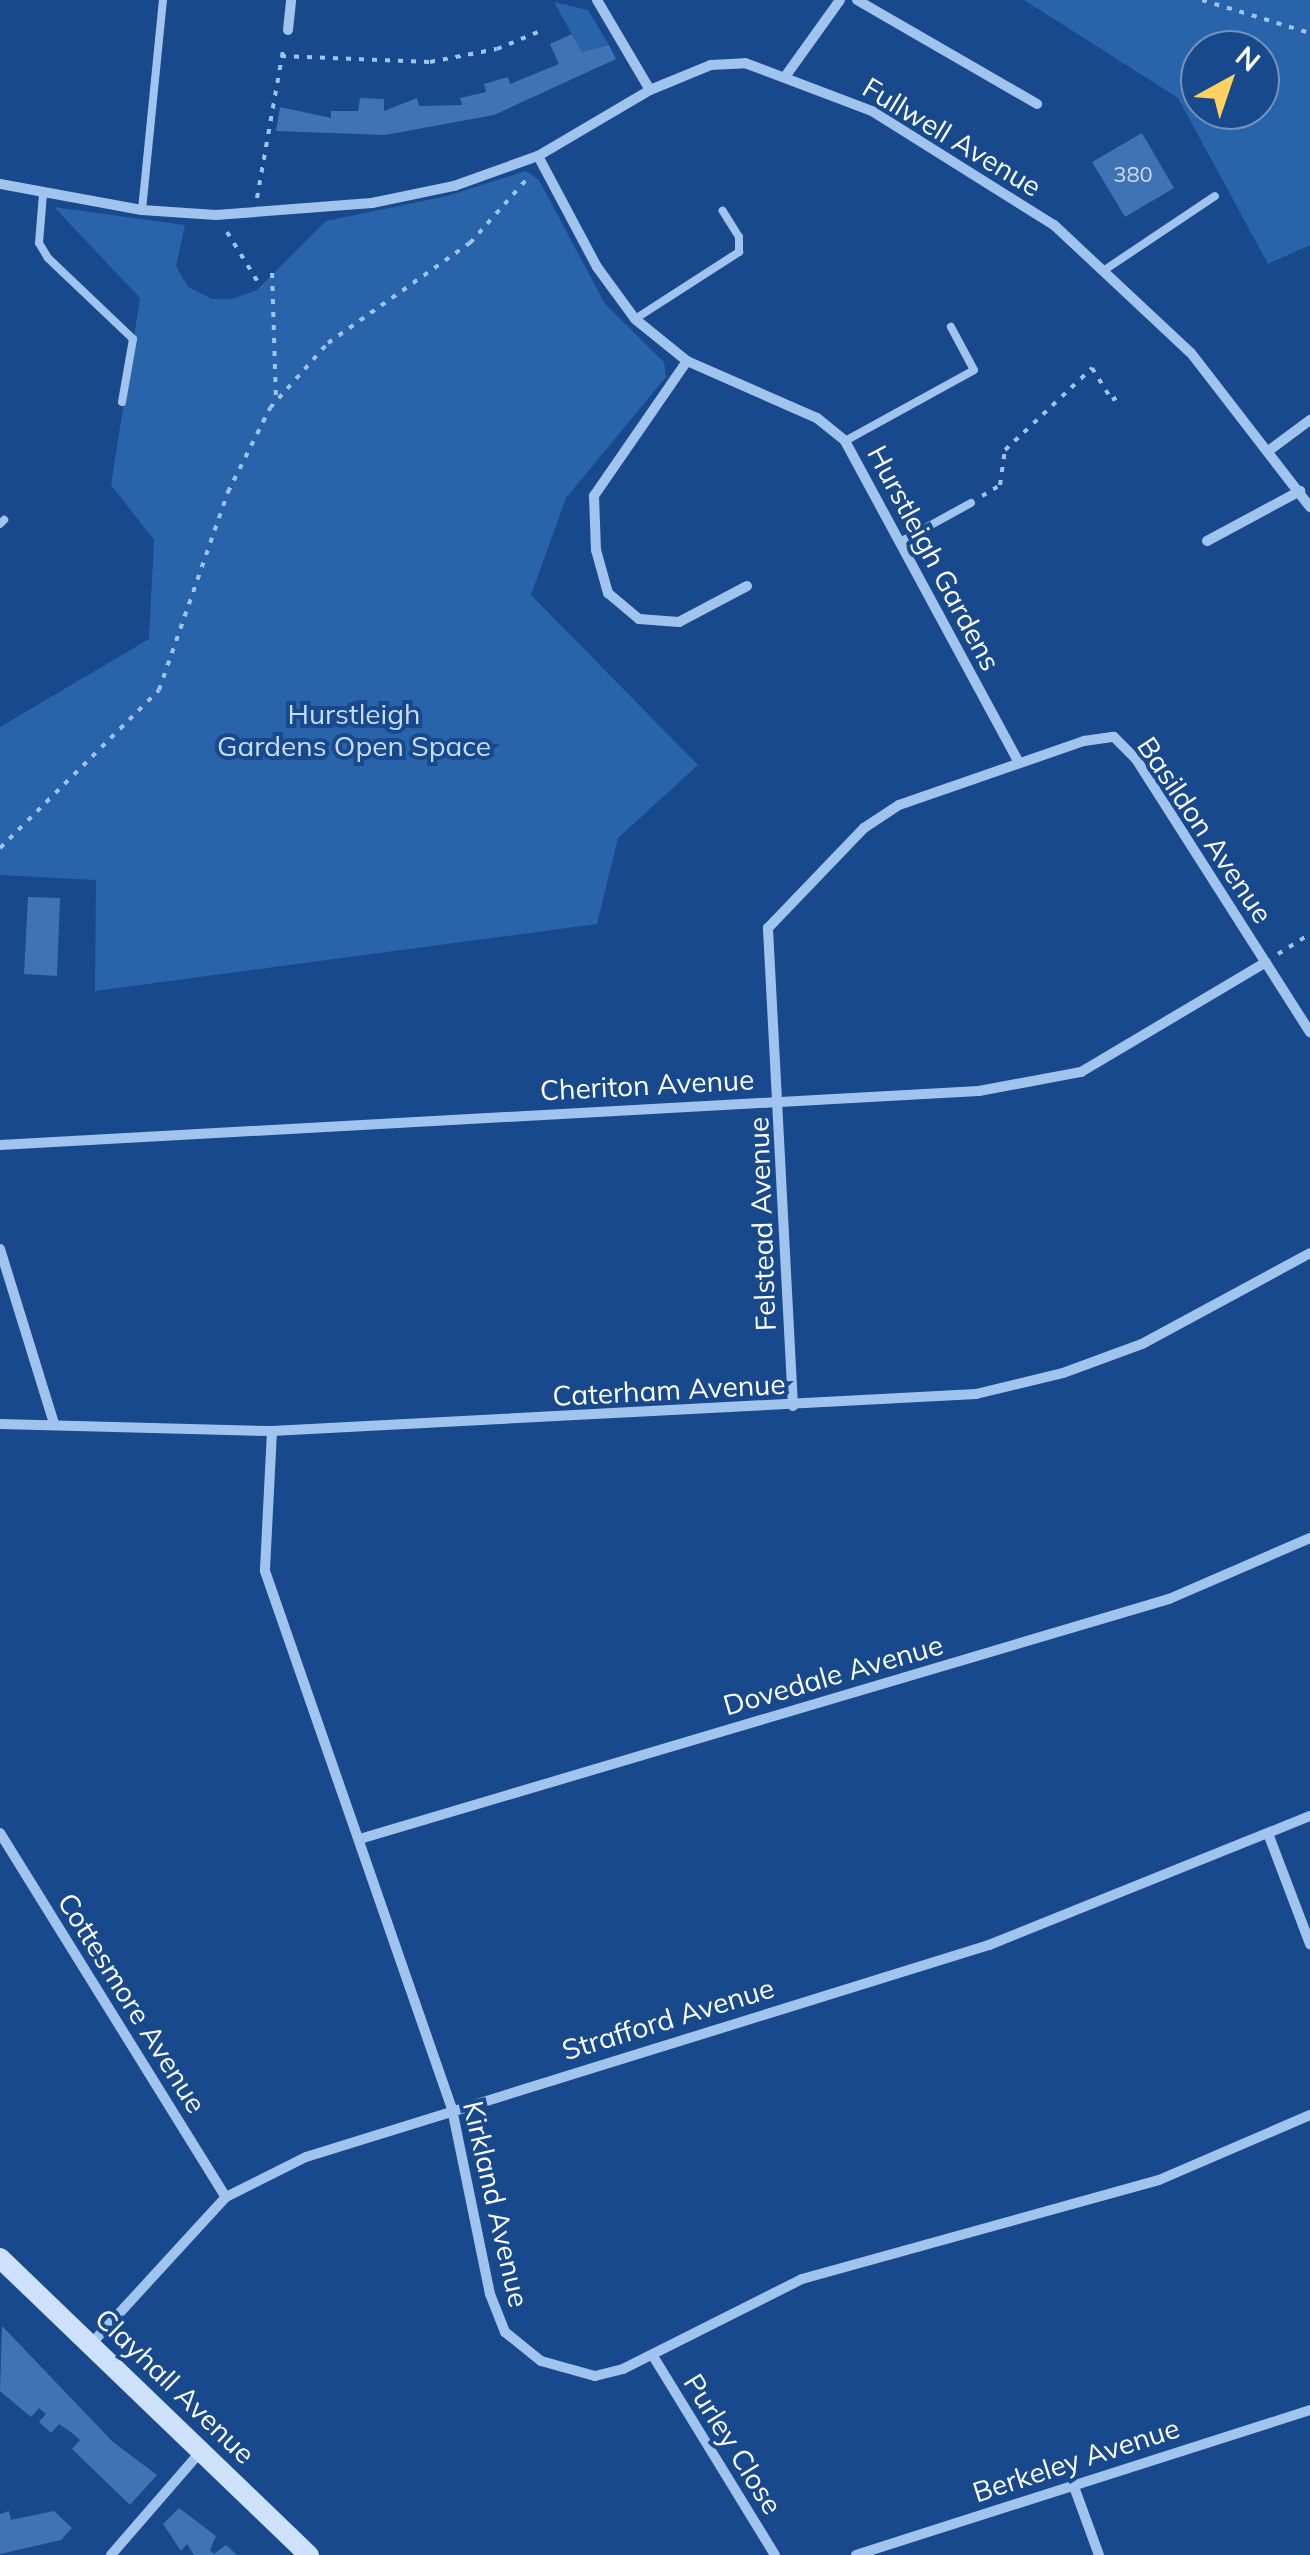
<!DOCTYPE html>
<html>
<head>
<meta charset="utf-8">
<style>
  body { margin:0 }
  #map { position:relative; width:1310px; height:2555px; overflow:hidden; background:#17498c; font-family:Mulish,sans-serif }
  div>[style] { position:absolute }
  .green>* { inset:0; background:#2963aa }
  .building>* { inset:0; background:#3f73b4 }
  .path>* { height:4px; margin-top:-2px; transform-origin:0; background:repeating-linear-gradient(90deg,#a1c4ef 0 5px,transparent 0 13px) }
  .lane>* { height:8px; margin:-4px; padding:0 4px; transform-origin:4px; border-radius:4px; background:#a1c4ef }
  .street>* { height:10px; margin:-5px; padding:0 5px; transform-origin:5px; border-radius:5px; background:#a1c4ef }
  .secondary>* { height:20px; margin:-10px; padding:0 10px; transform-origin:10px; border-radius:10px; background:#cee1fa }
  span { translate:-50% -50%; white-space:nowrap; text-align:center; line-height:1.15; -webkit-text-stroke:8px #17498c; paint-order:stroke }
  .number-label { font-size:22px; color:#cfdcec }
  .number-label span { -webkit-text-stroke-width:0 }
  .street-label { font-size:28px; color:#fff }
  .park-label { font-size:28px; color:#c7defb }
  .north { position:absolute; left:1180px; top:30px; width:100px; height:100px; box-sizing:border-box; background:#17498c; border:2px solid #7492ba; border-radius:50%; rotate:40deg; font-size:28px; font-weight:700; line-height:40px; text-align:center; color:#fff }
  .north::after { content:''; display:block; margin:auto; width:35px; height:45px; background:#ffd15f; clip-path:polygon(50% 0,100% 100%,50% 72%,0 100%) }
</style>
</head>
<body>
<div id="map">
  <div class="green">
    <i style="clip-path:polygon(evenodd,1024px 0,1310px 0,1310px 245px,1268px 264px,1178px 98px,1024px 0,1200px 50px,1260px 50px,1260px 110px,1200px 110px,1200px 50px)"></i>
    <i style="clip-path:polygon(554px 2px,588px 10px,609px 45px,582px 52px)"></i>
    <i style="clip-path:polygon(526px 171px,539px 180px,605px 304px,664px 362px,666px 377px,566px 498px,531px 595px,698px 765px,618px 838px,597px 924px,95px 991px,96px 880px,0 875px,0 727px,149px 639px,154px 540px,111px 485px,140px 298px,54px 207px,185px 225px,176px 266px,188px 287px,212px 299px,232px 299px,257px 290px,326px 221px,447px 196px)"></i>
  </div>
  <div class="building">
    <i style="clip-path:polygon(572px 34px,582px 52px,609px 45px,616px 59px,494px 115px,385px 135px,276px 131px,280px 107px,331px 118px,331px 111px,358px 111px,360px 98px,384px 99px,384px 111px,417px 98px,419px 106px,462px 105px,460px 98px,486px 92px,484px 84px,508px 77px,510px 84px,559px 64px,550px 44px)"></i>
    <i style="clip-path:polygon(1142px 133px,1174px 188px,1125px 217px,1092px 162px)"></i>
    <i style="clip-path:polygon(28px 897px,60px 898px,57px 976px,24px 974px)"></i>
    <i style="clip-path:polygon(2px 2326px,113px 2442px,157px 2475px,130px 2505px,72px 2449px,80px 2440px,72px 2433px,59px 2424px,51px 2433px,39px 2422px,46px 2414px,39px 2408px,31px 2417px,0 2391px)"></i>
    <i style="clip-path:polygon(179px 2508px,216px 2536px,210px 2550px,214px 2554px,226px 2545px,237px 2555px,194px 2555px,187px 2544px,181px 2551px,163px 2524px)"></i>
    <i style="clip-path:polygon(9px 2511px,11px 2520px,54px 2511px,72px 2528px,61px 2540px,0 2554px,0 2514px)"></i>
  </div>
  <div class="path">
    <i style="left:1202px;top:0;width:113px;rotate:17deg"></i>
    <i style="left:281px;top:56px;width:149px;rotate:2.3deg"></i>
    <i style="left:430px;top:62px;width:68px;rotate:-11deg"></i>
    <i style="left:497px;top:49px;width:50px;rotate:-22.4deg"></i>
    <i style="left:257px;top:198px;width:155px;rotate:-80deg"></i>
    <i style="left:227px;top:232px;width:65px;rotate:58.3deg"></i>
    <i style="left:272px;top:273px;width:127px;rotate:88.2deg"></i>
    <i style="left:982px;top:496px;width:21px;rotate:-31deg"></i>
    <i style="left:1000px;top:485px;width:35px;rotate:-82deg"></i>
    <i style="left:1005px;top:450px;width:120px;rotate:-43.3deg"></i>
    <i style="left:1092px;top:368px;width:38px;rotate:58deg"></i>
    <i style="left:1112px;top:400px;width:10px;rotate:-29deg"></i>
    <i style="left:0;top:848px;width:224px;rotate:-44.8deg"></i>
    <i style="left:159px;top:690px;width:210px;rotate:-70.8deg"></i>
    <i style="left:228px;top:492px;width:94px;rotate:-63.4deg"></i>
    <i style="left:270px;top:408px;width:87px;rotate:-48.3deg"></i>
    <i style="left:328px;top:343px;width:174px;rotate:-35.2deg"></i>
    <i style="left:470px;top:243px;width:86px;rotate:-48.3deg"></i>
    <i style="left:1278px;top:954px;width:38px;rotate:-32deg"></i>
  </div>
  <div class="lane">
    <i style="left:43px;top:194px;width:49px;rotate:94.7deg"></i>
    <i style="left:39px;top:243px;width:17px;rotate:59deg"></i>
    <i style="left:48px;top:258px;width:117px;rotate:43.6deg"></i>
    <i style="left:133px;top:339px;width:64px;rotate:99.9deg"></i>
    <i style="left:142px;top:210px;width:211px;rotate:-84.3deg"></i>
    <i style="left:1106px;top:269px;width:131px;rotate:-33.8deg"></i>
    <i style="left:635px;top:319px;width:124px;rotate:-32.8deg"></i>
    <i style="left:739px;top:252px;width:15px;rotate:-90deg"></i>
    <i style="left:739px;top:237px;width:31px;rotate:-122deg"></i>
    <i style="left:845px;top:441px;width:147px;rotate:-28.8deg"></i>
    <i style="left:974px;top:370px;width:49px;rotate:-118.1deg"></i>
    <i style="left:0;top:524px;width:6px;rotate:-45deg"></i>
    <i style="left:900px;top:542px;width:81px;rotate:-28.8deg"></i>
  </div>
  <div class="street">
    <i style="left:597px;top:0;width:104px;rotate:59.5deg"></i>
    <i style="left:857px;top:0;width:208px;rotate:30deg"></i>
    <i style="left:288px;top:30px;width:30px;rotate:-84deg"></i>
    <i style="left:787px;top:74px;width:91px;rotate:-54.4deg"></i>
    <i style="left:538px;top:156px;width:126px;rotate:62deg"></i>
    <i style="left:597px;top:267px;width:64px;rotate:53.8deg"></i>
    <i style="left:635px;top:319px;width:67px;rotate:38.9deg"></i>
    <i style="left:687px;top:361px;width:142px;rotate:23.7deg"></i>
    <i style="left:817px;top:418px;width:36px;rotate:39deg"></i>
    <i style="left:845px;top:441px;width:366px;rotate:61.6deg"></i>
    <i style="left:0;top:184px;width:144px;rotate:10.4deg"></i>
    <i style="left:142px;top:210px;width:74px;rotate:3.9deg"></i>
    <i style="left:216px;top:215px;width:156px;rotate:-4.4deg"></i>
    <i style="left:372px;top:203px;width:84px;rotate:-11.7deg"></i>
    <i style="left:454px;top:186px;width:89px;rotate:-19.7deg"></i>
    <i style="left:538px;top:156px;width:130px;rotate:-30.5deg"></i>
    <i style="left:650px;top:90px;width:66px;rotate:-22.3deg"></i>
    <i style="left:711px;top:65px;width:34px;rotate:-3deg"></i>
    <i style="left:745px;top:63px;width:136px;rotate:20.7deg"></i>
    <i style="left:872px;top:111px;width:215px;rotate:32.1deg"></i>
    <i style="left:1054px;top:225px;width:187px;rotate:43.1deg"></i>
    <i style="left:1191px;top:353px;width:195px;rotate:52.3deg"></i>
    <i style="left:687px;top:361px;width:164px;rotate:124.6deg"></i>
    <i style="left:594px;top:496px;width:54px;rotate:87.9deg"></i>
    <i style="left:596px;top:550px;width:45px;rotate:74.4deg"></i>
    <i style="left:608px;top:593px;width:40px;rotate:40deg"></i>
    <i style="left:639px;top:619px;width:40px;rotate:4.3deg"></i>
    <i style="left:679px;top:622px;width:77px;rotate:-27.9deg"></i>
    <i style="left:1271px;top:449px;width:49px;rotate:-36.6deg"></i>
    <i style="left:1207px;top:541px;width:106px;rotate:-28.3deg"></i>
    <i style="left:0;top:1145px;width:980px;rotate:-3.16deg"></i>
    <i style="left:979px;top:1091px;width:104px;rotate:-10.6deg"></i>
    <i style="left:1081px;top:1072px;width:215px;rotate:-30.7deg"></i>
    <i style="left:0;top:1249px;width:182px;rotate:72.8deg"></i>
    <i style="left:793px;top:1406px;width:479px;rotate:-93deg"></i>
    <i style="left:768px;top:928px;width:139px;rotate:-46.2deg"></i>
    <i style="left:864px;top:828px;width:42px;rotate:-33.3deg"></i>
    <i style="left:899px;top:805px;width:196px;rotate:-19.1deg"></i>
    <i style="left:1084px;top:741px;width:30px;rotate:-8deg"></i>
    <i style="left:1114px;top:737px;width:31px;rotate:45deg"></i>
    <i style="left:1136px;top:759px;width:324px;rotate:57.5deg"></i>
    <i style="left:0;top:1424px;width:272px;rotate:1.5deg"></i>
    <i style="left:272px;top:1431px;width:705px;rotate:-3.01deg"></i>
    <i style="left:976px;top:1394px;width:89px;rotate:-13.6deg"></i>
    <i style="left:1063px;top:1373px;width:84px;rotate:-20.2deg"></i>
    <i style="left:1142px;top:1344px;width:191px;rotate:-28.4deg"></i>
    <i style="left:272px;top:1431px;width:140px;rotate:92.9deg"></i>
    <i style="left:265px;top:1571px;width:570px;rotate:70.83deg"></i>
    <i style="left:452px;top:2109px;width:189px;rotate:78.4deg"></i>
    <i style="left:490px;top:2294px;width:41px;rotate:68.5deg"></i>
    <i style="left:505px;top:2332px;width:46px;rotate:38.9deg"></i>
    <i style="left:541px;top:2361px;width:56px;rotate:15.5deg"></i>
    <i style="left:595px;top:2376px;width:29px;rotate:-14deg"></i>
    <i style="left:623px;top:2369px;width:200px;rotate:-26.7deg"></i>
    <i style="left:802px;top:2279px;width:370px;rotate:-15.5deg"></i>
    <i style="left:1159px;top:2180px;width:164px;rotate:-23.3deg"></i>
    <i style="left:0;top:1833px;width:428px;rotate:58.2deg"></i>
    <i style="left:1269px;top:1836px;width:116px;rotate:69.2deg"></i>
    <i style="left:363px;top:1838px;width:841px;rotate:-16.52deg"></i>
    <i style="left:1169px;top:1599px;width:154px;rotate:-23.4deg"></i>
    <i style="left:92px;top:2343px;width:198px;rotate:-47.5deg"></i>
    <i style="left:226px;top:2197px;width:89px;rotate:-26.6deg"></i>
    <i style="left:306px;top:2157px;width:715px;rotate:-17.24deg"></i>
    <i style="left:989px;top:1945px;width:346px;rotate:-21.9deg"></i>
    <i style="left:653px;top:2356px;width:233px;rotate:58.5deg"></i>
    <i style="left:1073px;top:2484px;width:76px;rotate:69.9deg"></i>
    <i style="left:111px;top:2555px;width:139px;rotate:-49.1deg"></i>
    <i style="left:856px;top:2555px;width:477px;rotate:-17.7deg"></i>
  </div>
  <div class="secondary">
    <i style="left:0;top:2258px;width:429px;rotate:43.9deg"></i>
  </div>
  <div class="number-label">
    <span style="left:1133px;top:175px">380</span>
  </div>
  <div class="street-label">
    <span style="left:952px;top:137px;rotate:31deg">Fullwell Avenue</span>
    <span style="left:934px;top:558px;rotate:62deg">Hurstleigh Gardens</span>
    <span style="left:1205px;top:830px;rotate:56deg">Basildon Avenue</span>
    <span style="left:647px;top:1085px;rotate:-3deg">Cheriton Avenue</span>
    <span style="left:762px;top:1224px;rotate:-92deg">Felstead Avenue</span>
    <span style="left:669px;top:1390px;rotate:-3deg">Caterham Avenue</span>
    <span style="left:833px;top:1675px;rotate:-16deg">Dovedale Avenue</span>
    <span style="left:132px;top:2003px;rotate:58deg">Cottesmore Avenue</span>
    <span style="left:668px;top:2019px;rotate:-17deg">Strafford Avenue</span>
    <span style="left:496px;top:2204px;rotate:77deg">Kirkland Avenue</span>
    <span style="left:175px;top:2386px;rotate:44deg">Clayhall Avenue</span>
    <span style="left:733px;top:2444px;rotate:58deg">Purley Close</span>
    <span style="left:1076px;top:2460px;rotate:-18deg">Berkeley Avenue</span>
  </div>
  <div class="park-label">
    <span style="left:354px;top:730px">Hurstleigh<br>Gardens Open Space</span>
  </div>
  <div class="north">N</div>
</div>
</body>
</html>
